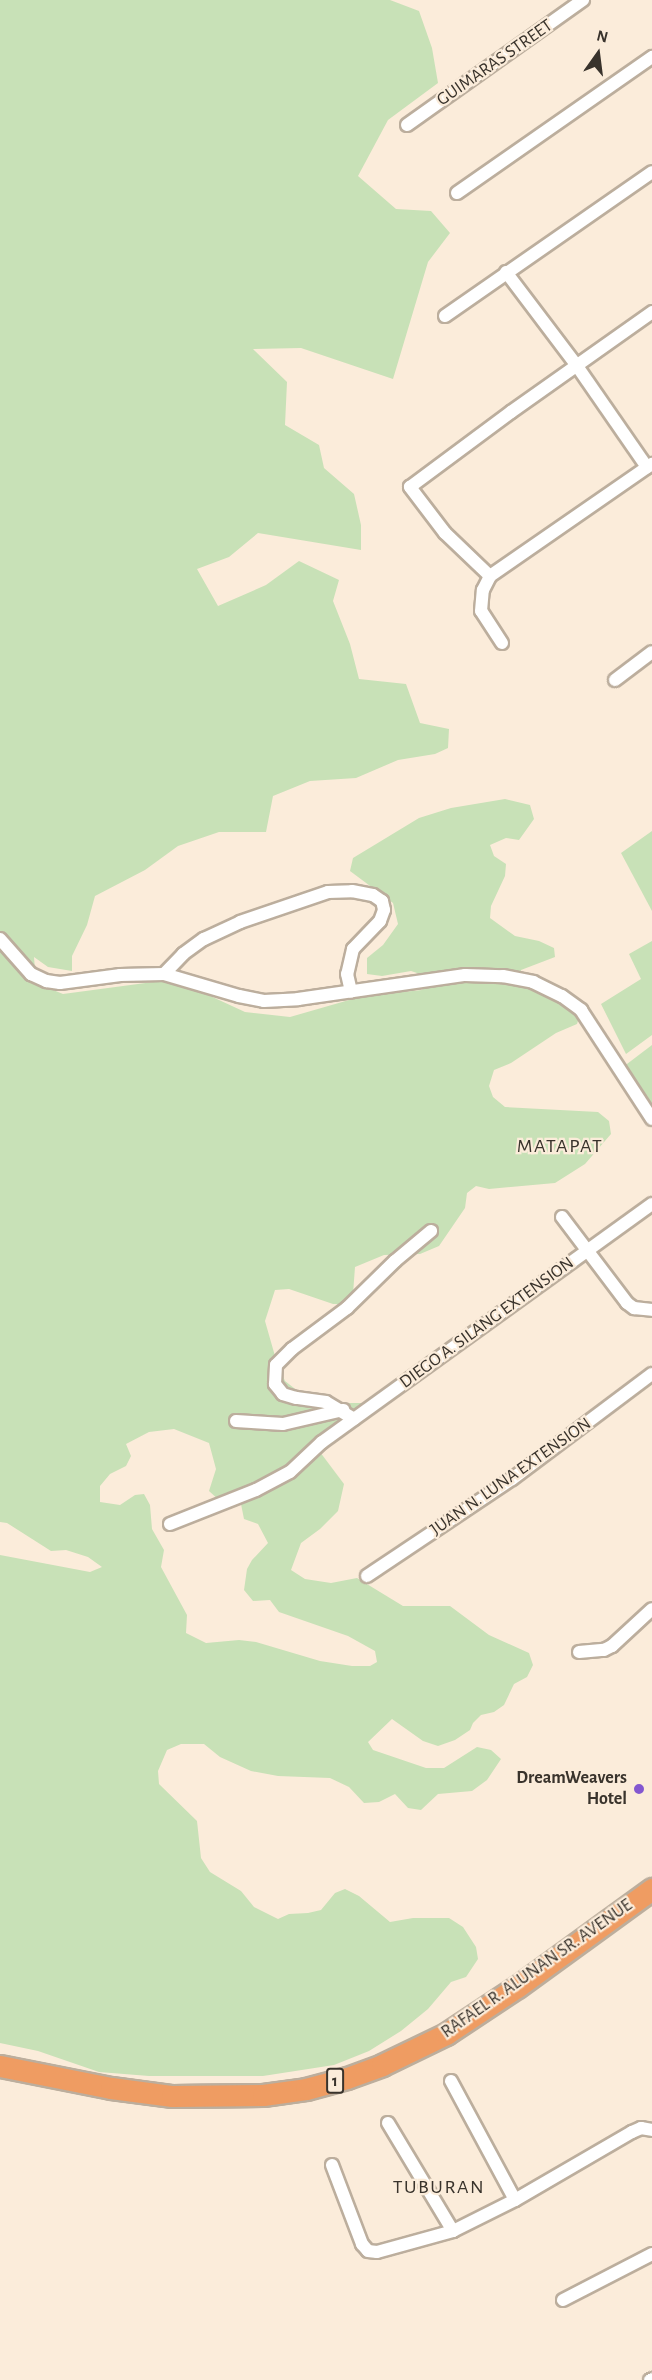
<!DOCTYPE html>
<html>
<head>
<meta charset="utf-8">
<style>
  body { margin:0 }
  #map { position:relative; width:652px; height:2380px; overflow:hidden; background:#fbecda; font-family:"Alegreya Sans",sans-serif }
  div>[style] { position:absolute }
  .green>* { inset:0; background:#c8e1b7 }
  .roads { filter:drop-shadow(2px 0 #bcae9d) drop-shadow(-2px 0 #bcae9d) drop-shadow(0 2px #bcae9d) drop-shadow(0 -2px #bcae9d) }
  .minor>* { height:12px; margin:-6px; padding:0 6px; transform-origin:6px; border-radius:6px; background:#fff }
  .trunk>* { height:21px; margin:-10.5px; padding:0 10.5px; transform-origin:10.5px; border-radius:10.5px; background:#ef9c62 }
  .dots>* { width:16px; height:16px; translate:-50% -50%; box-sizing:border-box; border:3px solid #fbecda; border-radius:50% }
  span { translate:-50% -50%; white-space:nowrap; text-align:center; line-height:1.15; -webkit-text-stroke:4.5px #fbecda; paint-order:stroke }
  .shield-label span { padding:2px 4px; background:#fbecda; border:2px solid; border-radius:4px; -webkit-text-stroke-width:0 }
  .shield-label { font-size:16px; color:#39332c; font-weight:700 }
  .street-label { font-size:18px; color:#39332c }
  .poi-label { font-size:18px; color:#39332c; font-weight:700 }
  .right { translate:-100% -50%; text-align:right }
  .neighbourhood-label { font-size:20px; color:#39332c; letter-spacing:1.5px }
  .north { position:absolute; left:568px; top:24px; width:60px; height:60px; -webkit-text-stroke:4px #fbecda; paint-order:stroke; rotate:14deg; font-size:16px; font-weight:700; line-height:24px; text-align:center; color:#39332c }
  .north::after { content:''; display:block; margin:auto; width:21px; height:27px; background:#39332c; clip-path:polygon(50% 0,100% 100%,50% 72%,0 100%) }
</style>
</head>
<body>
<div id="map">
  <div class="green">
    <i style="clip-path:polygon(evenodd,0 0,390px 0,419px 11px,432px 48px,438px 83px,388px 120px,358px 176px,396px 209px,431px 211px,450px 233px,428px 262px,393px 379px,301px 348px,253px 349px,287px 382px,285px 425px,319px 445px,324px 468px,354px 494px,361px 525px,361px 550px,258px 533px,229px 557px,197px 569px,218px 606px,266px 585px,299px 561px,339px 580px,333px 601px,350px 644px,359px 679px,406px 684px,420px 723px,449px 729px,448px 748px,435px 754px,398px 760px,356px 778px,310px 781px,273px 796px,266px 832px,219px 832px,178px 846px,145px 870px,95px 896px,87px 925px,72px 956px,72px 971px,48px 967px,34px 957px,36px 983px,63px 994px,168px 980px,193px 988px,245px 1012px,290px 1017px,363px 996px,422px 990px,429px 977px,411px 971px,382px 976px,367px 974px,367px 958px,383px 945px,398px 924px,393px 903px,350px 871px,353px 858px,419px 818px,451px 808px,505px 799px,530px 805px,534px 819px,519px 840px,506px 838px,490px 845px,494px 856px,506px 864px,505px 876px,491px 906px,490px 918px,515px 936px,539px 941px,554px 948px,555px 957px,521px 970px,519px 985px,562px 1003px,580px 1015px,577px 1024px,556px 1033px,511px 1063px,494px 1070px,489px 1086px,493px 1097px,505px 1107px,598px 1112px,609px 1121px,611px 1134px,585px 1164px,555px 1183px,489px 1189px,476px 1186px,467px 1193px,465px 1208px,439px 1246px,420px 1254px,384px 1255px,355px 1267px,353px 1294px,345px 1304px,333px 1304px,289px 1289px,275px 1290px,265px 1321px,277px 1363px,285px 1381px,313px 1403px,382px 1403px,320px 1452px,344px 1484px,338px 1511px,320px 1529px,301px 1543px,291px 1570px,305px 1579px,331px 1583px,357px 1578px,403px 1606px,450px 1606px,489px 1635px,529px 1653px,533px 1665px,527px 1677px,514px 1684px,504px 1705px,494px 1712px,481px 1715px,473px 1723px,470px 1730px,455px 1740px,438px 1746px,423px 1741px,392px 1719px,368px 1742px,373px 1750px,426px 1768px,444px 1768px,477px 1747px,491px 1750px,501px 1759px,487px 1780px,472px 1791px,438px 1794px,421px 1810px,408px 1808px,395px 1794px,379px 1802px,364px 1803px,349px 1787px,330px 1778px,278px 1776px,251px 1771px,220px 1757px,204px 1744px,181px 1744px,167px 1750px,158px 1771px,159px 1784px,197px 1821px,201px 1858px,210px 1872px,241px 1891px,254px 1907px,278px 1919px,289px 1914px,308px 1913px,321px 1910px,335px 1893px,345px 1889px,359px 1896px,390px 1922px,413px 1918px,449px 1918px,463px 1927px,476px 1947px,478px 1959px,466px 1977px,451px 1982px,428px 2009px,401px 2031px,369px 2051px,334px 2065px,263px 2076px,149px 2076px,99px 2072px,38px 2051px,0 2043px,0 1555px,90px 1572px,102px 1567px,88px 1557px,66px 1550px,51px 1551px,7px 1523px,0 1522px,0 0,174px 1429px,209px 1443px,216px 1469px,209px 1491px,220px 1501px,241px 1504px,244px 1519px,258px 1524px,268px 1543px,252px 1560px,247px 1569px,244px 1590px,253px 1601px,270px 1600px,279px 1612px,348px 1636px,375px 1651px,377px 1662px,370px 1666px,352px 1666px,320px 1661px,256px 1642px,239px 1640px,206px 1643px,186px 1633px,187px 1615px,161px 1567px,164px 1550px,152px 1529px,150px 1505px,144px 1494px,135px 1495px,120px 1505px,100px 1502px,100px 1486px,110px 1474px,126px 1466px,131px 1456px,126px 1444px,149px 1432px,174px 1429px)"></i>
    <i style="clip-path:polygon(652px 831px,652px 911px,621px 853px)"></i>
    <i style="clip-path:polygon(652px 941px,652px 1035px,626px 1054px,601px 1004px,641px 979px,629px 954px)"></i>
    <i style="clip-path:polygon(652px 1045px,652px 1108px,623px 1067px)"></i>
  </div>
  <div class="roads">
    <div class="minor">
      <i style="left:407px;top:125px;width:216px;rotate:-35.4deg"></i>
      <i style="left:457px;top:193px;width:238px;rotate:-34.9deg"></i>
      <i style="left:506px;top:272px;width:118px;rotate:52.9deg"></i>
      <i style="left:577px;top:366px;width:123px;rotate:55.3deg"></i>
      <i style="left:445px;top:316px;width:252px;rotate:-34.8deg"></i>
      <i style="left:490px;top:576px;width:62px;rotate:-136.3deg"></i>
      <i style="left:445px;top:533px;width:58px;rotate:-127.3deg"></i>
      <i style="left:410px;top:487px;width:126px;rotate:-36.6deg"></i>
      <i style="left:511px;top:412px;width:173px;rotate:-35.3deg"></i>
      <i style="left:502px;top:643px;width:38px;rotate:-123deg"></i>
      <i style="left:481px;top:611px;width:21px;rotate:-85deg"></i>
      <i style="left:483px;top:590px;width:16px;rotate:-63deg"></i>
      <i style="left:490px;top:576px;width:197px;rotate:-34.7deg"></i>
      <i style="left:615px;top:680px;width:46px;rotate:-37.1deg"></i>
      <i style="left:0;top:939px;width:47px;rotate:48.5deg"></i>
      <i style="left:31px;top:974px;width:17px;rotate:25deg"></i>
      <i style="left:46px;top:981px;width:14px;rotate:8deg"></i>
      <i style="left:60px;top:983px;width:61px;rotate:-7.6deg"></i>
      <i style="left:120px;top:975px;width:44px;rotate:-1.3deg"></i>
      <i style="left:164px;top:974px;width:78px;rotate:16.3deg"></i>
      <i style="left:239px;top:996px;width:25px;rotate:11deg"></i>
      <i style="left:264px;top:1001px;width:34px;rotate:-3deg"></i>
      <i style="left:298px;top:999px;width:169px;rotate:-8.2deg"></i>
      <i style="left:465px;top:975px;width:38px;rotate:2deg"></i>
      <i style="left:503px;top:976px;width:31px;rotate:11deg"></i>
      <i style="left:533px;top:982px;width:32px;rotate:26deg"></i>
      <i style="left:562px;top:996px;width:24px;rotate:36deg"></i>
      <i style="left:581px;top:1010px;width:130px;rotate:56.9deg"></i>
      <i style="left:164px;top:974px;width:28px;rotate:-46deg"></i>
      <i style="left:183px;top:954px;width:26px;rotate:-36deg"></i>
      <i style="left:204px;top:939px;width:40px;rotate:-25deg"></i>
      <i style="left:240px;top:922px;width:93px;rotate:-18.8deg"></i>
      <i style="left:328px;top:892px;width:24px;rotate:-2deg"></i>
      <i style="left:352px;top:891px;width:21px;rotate:11deg"></i>
      <i style="left:373px;top:895px;width:11px;rotate:34deg"></i>
      <i style="left:382px;top:901px;width:9px;rotate:77deg"></i>
      <i style="left:384px;top:910px;width:12px;rotate:110deg"></i>
      <i style="left:380px;top:921px;width:39px;rotate:134deg"></i>
      <i style="left:353px;top:949px;width:26px;rotate:103deg"></i>
      <i style="left:347px;top:974px;width:18px;rotate:77deg"></i>
      <i style="left:562px;top:1217px;width:108px;rotate:52.9deg"></i>
      <i style="left:627px;top:1303px;width:9px;rotate:36deg"></i>
      <i style="left:634px;top:1308px;width:18px;rotate:6deg"></i>
      <i style="left:354px;top:1419px;width:33px;rotate:-149deg"></i>
      <i style="left:326px;top:1402px;width:30px;rotate:-172deg"></i>
      <i style="left:296px;top:1398px;width:14px;rotate:-163deg"></i>
      <i style="left:283px;top:1394px;width:13px;rotate:-129deg"></i>
      <i style="left:275px;top:1384px;width:19px;rotate:-87deg"></i>
      <i style="left:276px;top:1365px;width:23px;rotate:-45deg"></i>
      <i style="left:292px;top:1349px;width:69px;rotate:-36.7deg"></i>
      <i style="left:347px;top:1308px;width:67px;rotate:-44.4deg"></i>
      <i style="left:395px;top:1261px;width:47px;rotate:-39.8deg"></i>
      <i style="left:236px;top:1421px;width:47px;rotate:3.7deg"></i>
      <i style="left:283px;top:1424px;width:62px;rotate:-13.1deg"></i>
      <i style="left:170px;top:1524px;width:92px;rotate:-21.6deg"></i>
      <i style="left:256px;top:1490px;width:38px;rotate:-28deg"></i>
      <i style="left:290px;top:1472px;width:44px;rotate:-43.2deg"></i>
      <i style="left:322px;top:1442px;width:407px;rotate:-35.8deg"></i>
      <i style="left:367px;top:1576px;width:174px;rotate:-33.8deg"></i>
      <i style="left:512px;top:1479px;width:175px;rotate:-36.9deg"></i>
      <i style="left:579px;top:1652px;width:25px;rotate:-5deg"></i>
      <i style="left:604px;top:1650px;width:9px;rotate:-27deg"></i>
      <i style="left:612px;top:1646px;width:54px;rotate:-42.8deg"></i>
      <i style="left:451px;top:2081px;width:135px;rotate:61.7deg"></i>
      <i style="left:388px;top:2123px;width:126px;rotate:59deg"></i>
      <i style="left:332px;top:2165px;width:85px;rotate:69.2deg"></i>
      <i style="left:362px;top:2244px;width:9px;rotate:49deg"></i>
      <i style="left:368px;top:2251px;width:9px;rotate:6deg"></i>
      <i style="left:377px;top:2252px;width:79px;rotate:-15.4deg"></i>
      <i style="left:453px;top:2231px;width:69px;rotate:-26.6deg"></i>
      <i style="left:515px;top:2200px;width:135px;rotate:-30.2deg"></i>
      <i style="left:632px;top:2132px;width:10px;rotate:-24deg"></i>
      <i style="left:641px;top:2128px;width:11px;rotate:10deg"></i>
      <i style="left:563px;top:2300px;width:100px;rotate:-27.3deg"></i>
      <i style="left:650px;top:2380px;width:2px;rotate:-27deg"></i>
    </div>
    <div class="trunk">
      <i style="left:0;top:2066px;width:113px;rotate:11.2deg"></i>
      <i style="left:111px;top:2088px;width:62px;rotate:7.5deg"></i>
      <i style="left:172px;top:2096px;width:91px;rotate:-0.6deg"></i>
      <i style="left:263px;top:2095px;width:43px;rotate:-7.9deg"></i>
      <i style="left:306px;top:2089px;width:42px;rotate:-15deg"></i>
      <i style="left:347px;top:2078px;width:37px;rotate:-20deg"></i>
      <i style="left:382px;top:2065px;width:71px;rotate:-25.8deg"></i>
      <i style="left:446px;top:2034px;width:85px;rotate:-33.5deg"></i>
      <i style="left:517px;top:1987px;width:167px;rotate:-36deg"></i>
    </div>
  </div>
  <div class="dots">
    <i style="left:639px;top:1789px;background:#8357d0"></i>
  </div>
  <div class="shield-label">
    <span style="left:335px;top:2081px">1</span>
  </div>
  <div class="street-label">
    <span style="left:495px;top:63px;rotate:-35deg">GUIMARAS STREET</span>
    <span style="left:487px;top:1323px;rotate:-36deg">DIEGO A. SILANG EXTENSION</span>
    <span style="left:511px;top:1477px;rotate:-35deg">JUAN N. LUNA EXTENSION</span>
    <span style="left:537px;top:1969px;rotate:-35deg">RAFAEL R. ALUNAN SR. AVENUE</span>
  </div>
  <div class="poi-label">
    <span class="right" style="left:627px;top:1789px">DreamWeavers<br>Hotel</span>
  </div>
  <div class="neighbourhood-label">
    <span style="left:560px;top:1146px">MATAPAT</span>
    <span style="left:439px;top:2187px">TUBURAN</span>
  </div>
  <div class="north">N</div>
</div>
</body>
</html>
